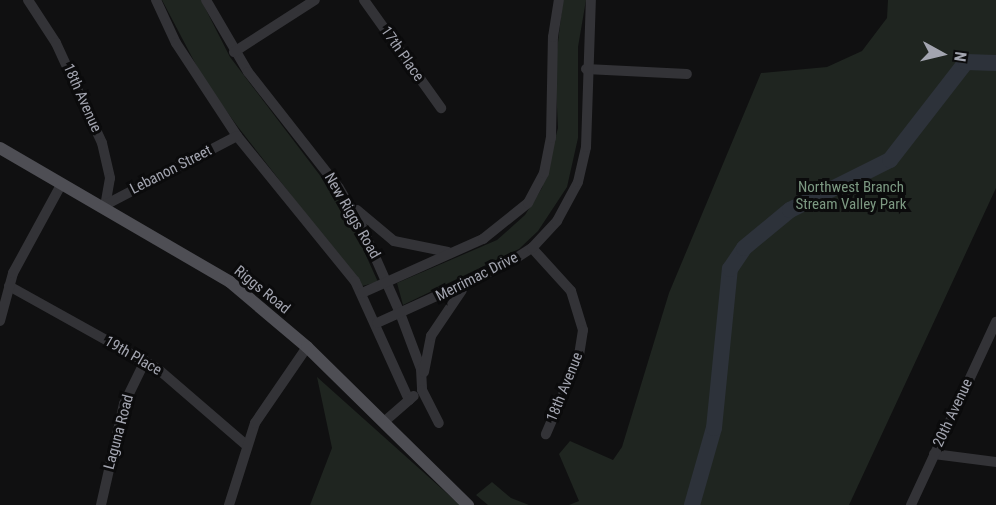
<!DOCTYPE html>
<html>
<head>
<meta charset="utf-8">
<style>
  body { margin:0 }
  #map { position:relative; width:996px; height:505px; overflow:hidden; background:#101011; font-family:"Roboto Condensed",sans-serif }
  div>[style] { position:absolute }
  .green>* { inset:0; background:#1f2520 }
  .river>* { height:16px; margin:-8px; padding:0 8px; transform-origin:8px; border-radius:8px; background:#2d323a }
  .minor>* { height:10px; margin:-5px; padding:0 5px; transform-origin:5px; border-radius:5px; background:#333337 }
  .major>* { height:12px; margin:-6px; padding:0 6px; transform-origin:6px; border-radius:6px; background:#4e4e54 }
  span { translate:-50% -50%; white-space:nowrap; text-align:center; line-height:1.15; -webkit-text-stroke:6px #0b0b0c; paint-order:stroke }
  .street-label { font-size:15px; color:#a3a5b0 }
  .park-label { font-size:15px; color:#7c9982 }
  .north { position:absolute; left:912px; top:24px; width:60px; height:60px; -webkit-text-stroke:4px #0b0b0c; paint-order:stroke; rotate:98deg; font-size:16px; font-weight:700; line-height:24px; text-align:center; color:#a3a5b0 }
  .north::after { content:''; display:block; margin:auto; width:21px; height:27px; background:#a3a5b0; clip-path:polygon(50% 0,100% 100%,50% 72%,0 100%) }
</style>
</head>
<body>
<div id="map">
  <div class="green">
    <i style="clip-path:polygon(162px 0,201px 0,230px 57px,344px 207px,378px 282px,362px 286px,238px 127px,204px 80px)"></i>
    <i style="clip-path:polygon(563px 0,586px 0,578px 47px,578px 138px,567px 187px,538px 231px,519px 249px,403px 305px,397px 283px,497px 240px,525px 215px,542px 188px,558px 128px,555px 67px)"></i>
    <i style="clip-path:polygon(888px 0,996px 0,996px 188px,849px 505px,569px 505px,579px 501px,559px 454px,570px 441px,613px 460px,622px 447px,669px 293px,761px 73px,827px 67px,862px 51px,887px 18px)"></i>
    <i style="clip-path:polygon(317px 377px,460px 505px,310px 505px,332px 448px)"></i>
    <i style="clip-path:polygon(492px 482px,511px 498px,529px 505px,488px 505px,476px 495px)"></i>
  </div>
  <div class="river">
    <i style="left:692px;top:505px;width:80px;rotate:-74.1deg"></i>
    <i style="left:714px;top:428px;width:160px;rotate:-84.3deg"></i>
    <i style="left:730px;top:269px;width:25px;rotate:-56deg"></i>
    <i style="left:744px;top:248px;width:60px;rotate:-39.6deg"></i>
    <i style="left:790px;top:210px;width:112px;rotate:-26.6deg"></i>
    <i style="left:890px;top:160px;width:124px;rotate:-52.2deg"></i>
    <i style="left:966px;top:62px;width:30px;rotate:2deg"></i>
  </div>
  <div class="minor">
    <i style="left:28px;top:0;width:51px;rotate:56.9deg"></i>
    <i style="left:56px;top:43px;width:110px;rotate:65.3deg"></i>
    <i style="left:102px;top:143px;width:36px;rotate:77deg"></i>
    <i style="left:110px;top:178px;width:27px;rotate:100deg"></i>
    <i style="left:156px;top:0;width:47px;rotate:65.1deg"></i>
    <i style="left:176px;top:43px;width:111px;rotate:56.7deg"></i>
    <i style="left:237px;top:136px;width:187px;rotate:50.9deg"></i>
    <i style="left:355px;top:281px;width:131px;rotate:65.6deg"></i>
    <i style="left:206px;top:0;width:83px;rotate:59.7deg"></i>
    <i style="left:248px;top:72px;width:147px;rotate:51.9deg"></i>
    <i style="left:339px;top:188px;width:43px;rotate:59.3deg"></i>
    <i style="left:361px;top:225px;width:96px;rotate:66.1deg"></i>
    <i style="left:400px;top:313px;width:60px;rotate:69.4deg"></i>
    <i style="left:421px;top:369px;width:21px;rotate:87deg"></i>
    <i style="left:422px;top:390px;width:37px;rotate:63deg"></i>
    <i style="left:364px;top:0;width:133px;rotate:54.5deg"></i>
    <i style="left:234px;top:52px;width:96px;rotate:-32.7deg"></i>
    <i style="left:586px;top:69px;width:101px;rotate:2.8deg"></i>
    <i style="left:105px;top:205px;width:149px;rotate:-27.6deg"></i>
    <i style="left:357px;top:210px;width:48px;rotate:40deg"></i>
    <i style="left:394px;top:241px;width:55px;rotate:11.5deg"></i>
    <i style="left:532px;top:248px;width:58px;rotate:47.8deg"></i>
    <i style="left:571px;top:291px;width:41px;rotate:72.9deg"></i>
    <i style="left:583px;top:330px;width:30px;rotate:99deg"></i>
    <i style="left:578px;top:360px;width:81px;rotate:113.4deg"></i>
    <i style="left:9px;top:286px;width:171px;rotate:29.1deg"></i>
    <i style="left:158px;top:369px;width:115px;rotate:40.8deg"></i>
    <i style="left:362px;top:293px;width:133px;rotate:-24.1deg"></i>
    <i style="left:483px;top:239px;width:58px;rotate:-38.7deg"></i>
    <i style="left:528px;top:203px;width:34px;rotate:-62deg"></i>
    <i style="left:544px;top:173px;width:36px;rotate:-79deg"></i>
    <i style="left:551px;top:138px;width:101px;rotate:-88.9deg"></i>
    <i style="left:553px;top:37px;width:37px;rotate:-81deg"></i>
    <i style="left:0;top:321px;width:50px;rotate:-74.8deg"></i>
    <i style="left:13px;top:273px;width:102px;rotate:-61.4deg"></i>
    <i style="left:377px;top:323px;width:143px;rotate:-24.4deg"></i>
    <i style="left:507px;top:264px;width:30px;rotate:-33deg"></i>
    <i style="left:532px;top:248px;width:37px;rotate:-47deg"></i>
    <i style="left:557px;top:221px;width:44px;rotate:-61.7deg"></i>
    <i style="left:578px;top:182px;width:36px;rotate:-77deg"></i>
    <i style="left:586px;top:147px;width:147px;rotate:-88.1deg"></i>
    <i style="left:424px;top:372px;width:37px;rotate:-79deg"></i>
    <i style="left:431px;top:336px;width:55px;rotate:-56deg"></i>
    <i style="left:385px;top:421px;width:38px;rotate:-41deg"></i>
    <i style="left:934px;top:454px;width:63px;rotate:7.4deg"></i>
    <i style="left:101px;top:505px;width:104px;rotate:-77.2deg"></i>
    <i style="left:124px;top:404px;width:48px;rotate:-64deg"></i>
    <i style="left:229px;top:505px;width:86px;rotate:-72.4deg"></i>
    <i style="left:255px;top:423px;width:92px;rotate:-55.6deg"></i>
    <i style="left:911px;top:505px;width:202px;rotate:-65.1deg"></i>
  </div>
  <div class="major">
    <i style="left:0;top:148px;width:266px;rotate:30.2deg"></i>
    <i style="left:230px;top:282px;width:101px;rotate:40.2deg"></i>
    <i style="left:307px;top:347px;width:226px;rotate:44.5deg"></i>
  </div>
  <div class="street-label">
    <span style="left:402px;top:54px;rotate:55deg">17th Place</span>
    <span style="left:82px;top:98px;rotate:66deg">18th Avenue</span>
    <span style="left:171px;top:170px;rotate:-27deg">Lebanon Street</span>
    <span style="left:352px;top:216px;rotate:60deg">New Riggs Road</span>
    <span style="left:477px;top:277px;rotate:-27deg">Merrimac Drive</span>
    <span style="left:262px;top:290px;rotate:39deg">Riggs Road</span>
    <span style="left:133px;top:356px;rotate:30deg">19th Place</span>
    <span style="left:565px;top:387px;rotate:-68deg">18th Avenue</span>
    <span style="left:953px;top:413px;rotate:-65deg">20th Avenue</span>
    <span style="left:119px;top:432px;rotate:-75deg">Laguna Road</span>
  </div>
  <div class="park-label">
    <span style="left:851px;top:196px">Northwest Branch<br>Stream Valley Park</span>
  </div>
  <div class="north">N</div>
</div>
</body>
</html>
